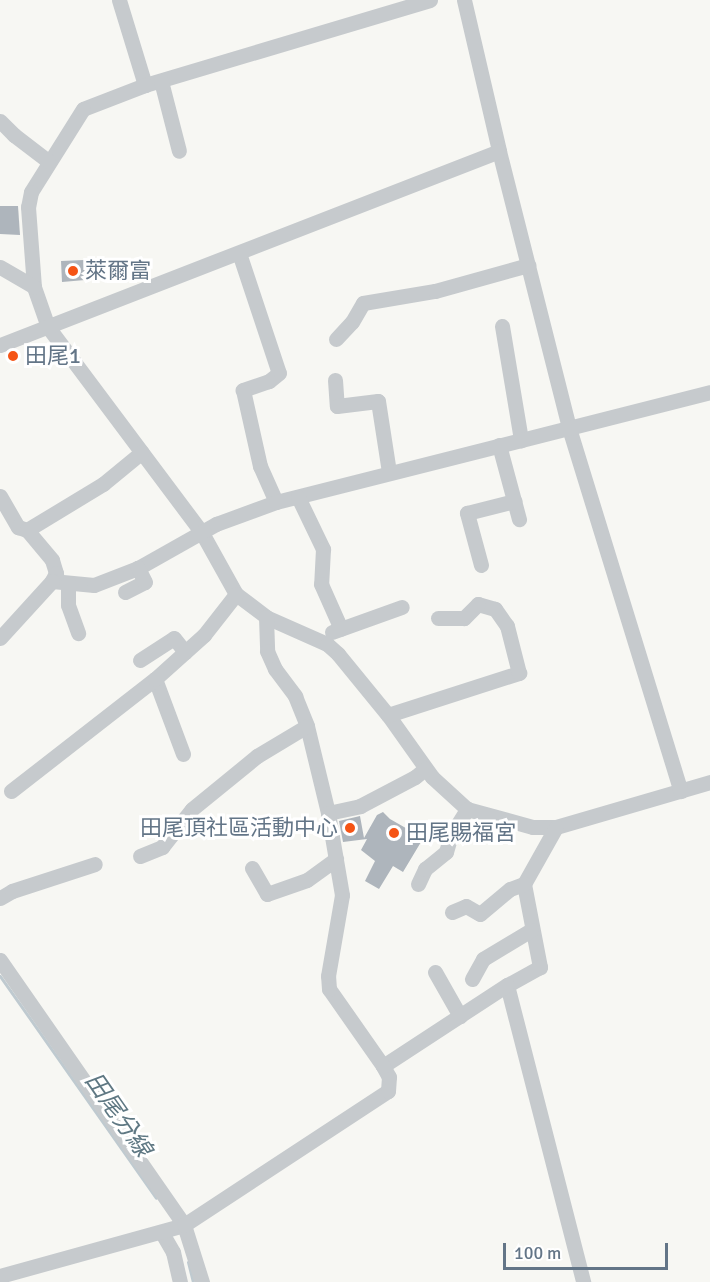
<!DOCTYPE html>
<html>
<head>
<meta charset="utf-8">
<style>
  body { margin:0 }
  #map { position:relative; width:710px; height:1282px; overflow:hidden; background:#f7f7f3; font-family:Signika,"Noto Sans TC",sans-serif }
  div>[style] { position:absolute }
  .stream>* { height:3px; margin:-1.5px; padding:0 1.5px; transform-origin:1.5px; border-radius:1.5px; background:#bfcad0 }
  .building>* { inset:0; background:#aeb5bc }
  .minor>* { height:15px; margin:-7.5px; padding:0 7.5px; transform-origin:7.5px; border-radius:7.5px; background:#c6cacd }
  .dots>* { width:16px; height:16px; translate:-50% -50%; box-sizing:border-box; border:3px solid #fff; border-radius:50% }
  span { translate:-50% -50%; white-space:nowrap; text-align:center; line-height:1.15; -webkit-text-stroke:6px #fff; paint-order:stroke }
  .poi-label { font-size:22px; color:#637587 }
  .left { translate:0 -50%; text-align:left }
  .right { translate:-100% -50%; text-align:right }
  .water-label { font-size:24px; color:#5f7883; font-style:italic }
  .scale { position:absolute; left:503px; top:1243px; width:165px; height:27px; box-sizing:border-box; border:3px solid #637587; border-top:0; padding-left:8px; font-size:18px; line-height:21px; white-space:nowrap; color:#637587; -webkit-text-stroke:4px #fff; paint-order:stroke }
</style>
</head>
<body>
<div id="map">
  <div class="stream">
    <i style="left:0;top:976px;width:271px;rotate:54.9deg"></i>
    <i style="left:188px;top:1262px;width:21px;rotate:76deg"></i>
  </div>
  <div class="building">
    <i style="clip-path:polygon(0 206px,18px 206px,20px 235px,0 234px)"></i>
    <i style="clip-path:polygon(84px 260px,85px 280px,62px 282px,61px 261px)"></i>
    <i style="clip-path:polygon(383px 812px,390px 819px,411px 831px,419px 831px,424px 837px,403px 872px,393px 866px,379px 889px,365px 881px,375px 861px,361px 850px,367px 839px,343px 842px,339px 821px,360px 816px,364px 838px,377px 815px)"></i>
  </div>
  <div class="minor">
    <i style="left:119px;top:0;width:89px;rotate:73deg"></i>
    <i style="left:430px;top:0;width:297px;rotate:163.4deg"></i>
    <i style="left:145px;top:85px;width:66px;rotate:158.8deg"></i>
    <i style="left:83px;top:109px;width:98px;rotate:122.1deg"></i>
    <i style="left:31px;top:192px;width:15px;rotate:101deg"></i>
    <i style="left:28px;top:207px;width:80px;rotate:85.7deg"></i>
    <i style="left:34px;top:287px;width:42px;rotate:70.7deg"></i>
    <i style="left:48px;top:327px;width:257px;rotate:53.2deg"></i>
    <i style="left:202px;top:533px;width:70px;rotate:60.9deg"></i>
    <i style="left:236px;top:594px;width:38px;rotate:37deg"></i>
    <i style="left:266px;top:617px;width:67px;rotate:23.9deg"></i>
    <i style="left:327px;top:644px;width:15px;rotate:42deg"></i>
    <i style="left:338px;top:654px;width:79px;rotate:50.7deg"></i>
    <i style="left:388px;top:715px;width:76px;rotate:54.6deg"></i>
    <i style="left:432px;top:777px;width:47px;rotate:42.4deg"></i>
    <i style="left:467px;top:809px;width:68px;rotate:15.3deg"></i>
    <i style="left:533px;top:827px;width:23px"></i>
    <i style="left:556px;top:827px;width:160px;rotate:-16.3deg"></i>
    <i style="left:464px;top:0;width:155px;rotate:76.9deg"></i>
    <i style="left:499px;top:151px;width:286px;rotate:75.8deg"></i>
    <i style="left:569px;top:428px;width:380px;rotate:72.9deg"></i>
    <i style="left:161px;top:81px;width:72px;rotate:75.6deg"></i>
    <i style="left:0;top:121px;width:20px;rotate:45deg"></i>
    <i style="left:14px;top:135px;width:43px;rotate:37.4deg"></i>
    <i style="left:239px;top:253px;width:126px;rotate:71.6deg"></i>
    <i style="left:279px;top:373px;width:13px;rotate:141deg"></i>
    <i style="left:269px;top:381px;width:28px;rotate:161deg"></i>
    <i style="left:243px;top:390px;width:78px;rotate:77.4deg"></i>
    <i style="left:260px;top:466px;width:39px;rotate:66deg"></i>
    <i style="left:0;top:267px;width:39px;rotate:30deg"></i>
    <i style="left:502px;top:326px;width:116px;rotate:80.5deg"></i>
    <i style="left:336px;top:339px;width:23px;rotate:-47deg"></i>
    <i style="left:352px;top:322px;width:22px;rotate:-60deg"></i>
    <i style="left:363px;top:303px;width:73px;rotate:-9.5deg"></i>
    <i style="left:435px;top:291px;width:97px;rotate:-15.6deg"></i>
    <i style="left:0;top:345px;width:535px;rotate:-21.24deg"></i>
    <i style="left:335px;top:380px;width:26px;rotate:86deg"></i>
    <i style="left:337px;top:406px;width:41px;rotate:-7deg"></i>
    <i style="left:378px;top:401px;width:72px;rotate:81.2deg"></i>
    <i style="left:499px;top:445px;width:77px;rotate:74.9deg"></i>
    <i style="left:0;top:496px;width:36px;rotate:60deg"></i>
    <i style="left:18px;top:527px;width:9px;rotate:18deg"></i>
    <i style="left:27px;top:530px;width:39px;rotate:50deg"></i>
    <i style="left:52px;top:560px;width:14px;rotate:73deg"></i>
    <i style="left:56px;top:573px;width:9px;rotate:117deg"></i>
    <i style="left:52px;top:581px;width:42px;rotate:5.4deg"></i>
    <i style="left:94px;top:585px;width:47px;rotate:-21.1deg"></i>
    <i style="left:138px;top:568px;width:90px;rotate:-29.4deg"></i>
    <i style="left:216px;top:524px;width:64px;rotate:-20.1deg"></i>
    <i style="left:276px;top:502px;width:448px;rotate:-14.2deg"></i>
    <i style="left:298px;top:497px;width:58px;rotate:64.3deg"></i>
    <i style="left:323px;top:549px;width:35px;rotate:93deg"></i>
    <i style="left:321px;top:584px;width:49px;rotate:66deg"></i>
    <i style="left:27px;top:530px;width:89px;rotate:-31.2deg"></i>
    <i style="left:103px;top:484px;width:50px;rotate:-39.4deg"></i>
    <i style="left:481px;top:565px;width:54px;rotate:-105.1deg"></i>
    <i style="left:467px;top:513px;width:49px;rotate:-14.3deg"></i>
    <i style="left:68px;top:583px;width:22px;rotate:90deg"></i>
    <i style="left:68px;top:605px;width:30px;rotate:70deg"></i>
    <i style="left:125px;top:592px;width:22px;rotate:-27deg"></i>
    <i style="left:145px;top:582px;width:16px;rotate:-117deg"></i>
    <i style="left:266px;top:617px;width:34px;rotate:88deg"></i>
    <i style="left:267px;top:651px;width:20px;rotate:66deg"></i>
    <i style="left:275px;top:669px;width:34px;rotate:53deg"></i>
    <i style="left:295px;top:696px;width:32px;rotate:68deg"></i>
    <i style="left:307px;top:726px;width:89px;rotate:76.4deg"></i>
    <i style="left:328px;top:813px;width:33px;rotate:-12deg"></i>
    <i style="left:360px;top:806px;width:62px;rotate:-27.8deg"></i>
    <i style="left:415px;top:777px;width:13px;rotate:-39deg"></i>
    <i style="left:332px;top:632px;width:74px;rotate:-19.7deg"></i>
    <i style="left:0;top:638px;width:77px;rotate:-47.6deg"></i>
    <i style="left:140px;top:660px;width:40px;rotate:-32.9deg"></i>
    <i style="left:174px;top:638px;width:18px;rotate:52deg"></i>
    <i style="left:155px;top:679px;width:80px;rotate:69.5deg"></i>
    <i style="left:388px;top:715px;width:138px;rotate:-17.8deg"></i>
    <i style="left:519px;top:673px;width:49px;rotate:-104.3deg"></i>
    <i style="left:507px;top:626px;width:21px;rotate:-125deg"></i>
    <i style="left:495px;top:609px;width:18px;rotate:-164deg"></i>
    <i style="left:478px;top:604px;width:20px;rotate:135deg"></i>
    <i style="left:464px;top:618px;width:26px;rotate:180deg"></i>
    <i style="left:11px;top:791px;width:182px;rotate:-37.9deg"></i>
    <i style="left:155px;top:679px;width:66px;rotate:-41.9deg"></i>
    <i style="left:204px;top:635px;width:52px;rotate:-52deg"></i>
    <i style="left:556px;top:827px;width:65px;rotate:119.3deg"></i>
    <i style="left:524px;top:884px;width:85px;rotate:79.1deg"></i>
    <i style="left:540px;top:967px;width:38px;rotate:151deg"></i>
    <i style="left:507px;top:985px;width:307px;rotate:75.6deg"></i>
    <i style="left:140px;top:856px;width:24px;rotate:-22deg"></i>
    <i style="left:162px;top:847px;width:48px;rotate:-51.7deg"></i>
    <i style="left:192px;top:809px;width:84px;rotate:-39.2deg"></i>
    <i style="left:257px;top:756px;width:58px;rotate:-31deg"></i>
    <i style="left:252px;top:868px;width:30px;rotate:60deg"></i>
    <i style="left:267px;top:894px;width:42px;rotate:-19.3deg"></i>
    <i style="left:307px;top:880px;width:36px;rotate:-36deg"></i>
    <i style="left:418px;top:884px;width:17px;rotate:-65deg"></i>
    <i style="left:425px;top:869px;width:27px;rotate:-39deg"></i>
    <i style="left:446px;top:852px;width:18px;rotate:-74deg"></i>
    <i style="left:451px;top:835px;width:31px;rotate:-58deg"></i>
    <i style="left:0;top:898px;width:14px;rotate:-30deg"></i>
    <i style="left:12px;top:891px;width:87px;rotate:-18deg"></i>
    <i style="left:452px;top:912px;width:15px;rotate:-23deg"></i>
    <i style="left:466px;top:906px;width:16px;rotate:30deg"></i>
    <i style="left:480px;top:914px;width:39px;rotate:-40deg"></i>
    <i style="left:510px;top:889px;width:15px;rotate:-20deg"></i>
    <i style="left:0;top:960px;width:323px;rotate:55.2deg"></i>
    <i style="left:184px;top:1225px;width:60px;rotate:72.5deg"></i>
    <i style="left:435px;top:972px;width:51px;rotate:60.4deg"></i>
    <i style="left:472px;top:979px;width:23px;rotate:-61deg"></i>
    <i style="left:483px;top:959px;width:56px;rotate:-31.1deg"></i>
    <i style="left:383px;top:1066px;width:148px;rotate:-33.2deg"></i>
    <i style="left:162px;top:1233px;width:22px;rotate:60deg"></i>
    <i style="left:173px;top:1252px;width:31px;rotate:77deg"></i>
    <i style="left:0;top:1276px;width:191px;rotate:-15.5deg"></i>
    <i style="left:184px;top:1225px;width:244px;rotate:-33.3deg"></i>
    <i style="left:388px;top:1091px;width:14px;rotate:-86deg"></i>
    <i style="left:389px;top:1077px;width:13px;rotate:-119deg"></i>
    <i style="left:383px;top:1066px;width:94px;rotate:-125deg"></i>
    <i style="left:329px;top:989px;width:13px;rotate:-94deg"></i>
    <i style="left:328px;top:976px;width:82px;rotate:-80.2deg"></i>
    <i style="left:342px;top:895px;width:83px;rotate:-99.7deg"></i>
  </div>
  <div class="dots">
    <i style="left:73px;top:271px;background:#f55415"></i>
    <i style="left:13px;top:356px;background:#f55415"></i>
    <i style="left:350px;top:828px;background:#f55415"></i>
    <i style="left:394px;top:833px;background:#f55415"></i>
  </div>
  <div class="poi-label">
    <span class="left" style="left:85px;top:271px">萊爾富</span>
    <span class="left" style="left:25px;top:356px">田尾1</span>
    <span class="right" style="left:338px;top:828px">田尾頂社區活動中心</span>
    <span class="left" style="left:406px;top:833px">田尾賜福宮</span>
  </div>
  <div class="water-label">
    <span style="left:118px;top:1115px;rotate:55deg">田尾分線</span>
  </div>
  <div class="scale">100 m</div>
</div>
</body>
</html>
